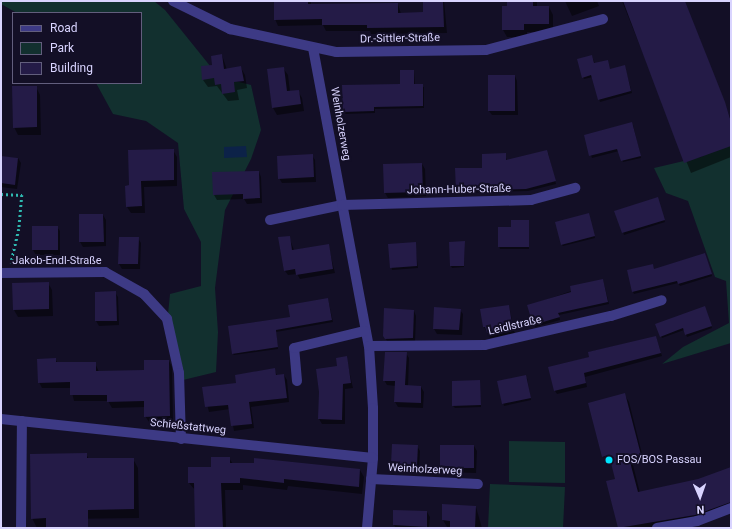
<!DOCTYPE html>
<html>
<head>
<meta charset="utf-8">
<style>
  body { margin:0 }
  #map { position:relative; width:732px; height:529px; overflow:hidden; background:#130f26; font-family:Roboto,sans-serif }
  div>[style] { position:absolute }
  .green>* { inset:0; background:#12302f }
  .water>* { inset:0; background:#0c2248 }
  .shadow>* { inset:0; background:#0007 }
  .building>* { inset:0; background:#241b47 }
  .path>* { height:2.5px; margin-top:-1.25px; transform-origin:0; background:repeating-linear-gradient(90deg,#2fb8b0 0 2px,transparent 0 5px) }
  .minor>* { height:10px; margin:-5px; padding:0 5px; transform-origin:5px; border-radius:5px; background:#3d3a85 }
  .dots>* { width:11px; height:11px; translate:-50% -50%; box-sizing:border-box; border:2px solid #130f26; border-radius:50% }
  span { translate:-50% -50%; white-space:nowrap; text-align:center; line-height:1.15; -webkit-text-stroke:4px #130f26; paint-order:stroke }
  .street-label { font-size:11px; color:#d9d4ff }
  .poi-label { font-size:11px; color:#d9d4ff }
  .left { translate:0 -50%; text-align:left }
  .frame { position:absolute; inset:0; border:2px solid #d9d4ff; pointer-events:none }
  .legend { position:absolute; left:12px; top:12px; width:130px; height:72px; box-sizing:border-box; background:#130f26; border:1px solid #625e7d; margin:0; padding:5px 7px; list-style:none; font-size:12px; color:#d9d4ff }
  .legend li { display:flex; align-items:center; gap:8px; height:20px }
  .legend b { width:20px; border:1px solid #625e7d }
  .north { position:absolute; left:680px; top:477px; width:40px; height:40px; -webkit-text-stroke:3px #130f26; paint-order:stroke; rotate:178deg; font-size:11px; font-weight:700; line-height:16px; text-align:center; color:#d9d4ff }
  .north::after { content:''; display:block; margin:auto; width:14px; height:18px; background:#d9d4ff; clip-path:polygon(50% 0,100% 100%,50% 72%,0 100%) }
</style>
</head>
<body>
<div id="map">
  <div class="green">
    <i style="clip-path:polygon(1px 1px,154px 1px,165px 10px,219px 77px,251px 85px,261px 130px,251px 159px,225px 210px,215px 288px,218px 332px,216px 372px,183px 380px,168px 314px,170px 294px,201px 286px,201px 242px,184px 209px,178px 143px,146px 121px,113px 114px,96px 83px,141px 83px,141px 13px,17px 13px,1px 4px)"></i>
    <i style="clip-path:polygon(731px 142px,731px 343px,662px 364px,683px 347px,729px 323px,726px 281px,715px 277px,688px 201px,666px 193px,654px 168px,701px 157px)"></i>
    <i style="clip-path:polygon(509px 441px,565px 442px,565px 483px,509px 482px)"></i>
    <i style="clip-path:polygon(490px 484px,565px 487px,563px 528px,488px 528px)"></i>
  </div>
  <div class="water">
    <i style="clip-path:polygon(246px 146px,247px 157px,224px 158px,224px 147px)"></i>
  </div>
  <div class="shadow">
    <i style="clip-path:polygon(291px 1px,311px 1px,311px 5px,398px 4px,401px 14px,424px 13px,424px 1px,444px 1px,447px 33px,371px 34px,370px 31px,326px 31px,323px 25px,278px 26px,275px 19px)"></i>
    <i style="clip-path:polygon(508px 1px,537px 1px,537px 7px,549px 7px,553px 15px,553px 32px,527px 32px,527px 37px,507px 37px,503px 30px)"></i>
    <i style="clip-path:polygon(565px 1px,597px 1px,599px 6px,572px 16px)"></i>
    <i style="clip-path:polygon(622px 1px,685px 1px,731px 120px,731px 157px,691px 173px)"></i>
    <i style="clip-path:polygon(222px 55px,227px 70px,241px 68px,245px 75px,247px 88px,237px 90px,239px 100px,228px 101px,217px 86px,208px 87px,203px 80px)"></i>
    <i style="clip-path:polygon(592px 56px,595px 64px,610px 70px,625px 68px,632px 93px,600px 102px,593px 77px,584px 79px,583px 77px)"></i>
    <i style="clip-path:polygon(283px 68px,288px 75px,290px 92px,298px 91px,302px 98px,304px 111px,277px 115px,273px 108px)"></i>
    <i style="clip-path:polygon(414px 71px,415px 85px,424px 87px,424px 108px,375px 109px,375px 113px,345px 114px,344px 111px,401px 85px)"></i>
    <i style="clip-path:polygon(515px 76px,517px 81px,518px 115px,492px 115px,489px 111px)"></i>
    <i style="clip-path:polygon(36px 87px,40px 95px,41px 135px,18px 135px,14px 127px)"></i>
    <i style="clip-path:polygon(633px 125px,641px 158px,623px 162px,619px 151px,592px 158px,585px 136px)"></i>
    <i style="clip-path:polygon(173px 150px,177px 157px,177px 186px,144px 187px,145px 213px,131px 213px,127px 207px,130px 186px)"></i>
    <i style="clip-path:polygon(548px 153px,556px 184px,528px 191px,458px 193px,457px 191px,456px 169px,483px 169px,505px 154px,507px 161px)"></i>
    <i style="clip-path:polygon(312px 155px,315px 160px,316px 182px,282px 183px,279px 178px)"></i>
    <i style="clip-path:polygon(1px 157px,18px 158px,21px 163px,17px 189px,1px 187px)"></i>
    <i style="clip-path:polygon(422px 164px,425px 169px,426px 196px,388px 198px,385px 193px)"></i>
    <i style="clip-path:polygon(259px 172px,261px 177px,262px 203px,247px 204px,244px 199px,217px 200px,214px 195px)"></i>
    <i style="clip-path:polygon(658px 200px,665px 222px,624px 235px,616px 211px)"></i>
    <i style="clip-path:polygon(103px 215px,106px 220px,106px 246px,83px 247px,80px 242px)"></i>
    <i style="clip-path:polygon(589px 216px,595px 238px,563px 246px,561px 244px)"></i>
    <i style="clip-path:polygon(529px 221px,529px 249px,500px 249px,499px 246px,512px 228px)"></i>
    <i style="clip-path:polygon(33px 227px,57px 227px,60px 231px,60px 255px,36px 255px,33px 250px)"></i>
    <i style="clip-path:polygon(289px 237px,294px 250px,328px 245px,335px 273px,300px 279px,297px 274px,288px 275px,285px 271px)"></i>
    <i style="clip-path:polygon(138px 238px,141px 243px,140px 269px,122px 269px,119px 264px)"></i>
    <i style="clip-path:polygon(465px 242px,464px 267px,452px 268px,451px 266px)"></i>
    <i style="clip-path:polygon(415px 243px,418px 268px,392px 270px,389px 245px)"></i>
    <i style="clip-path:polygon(705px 254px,712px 276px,680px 286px,678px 283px,634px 294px,633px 292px,653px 265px,654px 270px)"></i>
    <i style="clip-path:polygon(603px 280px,609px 304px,559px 315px,560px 320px,535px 327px,528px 306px)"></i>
    <i style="clip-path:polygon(48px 283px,52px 290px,53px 316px,18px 317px,14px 310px)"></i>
    <i style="clip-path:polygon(115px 292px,118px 297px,119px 325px,99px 326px,96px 321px)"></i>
    <i style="clip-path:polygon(328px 299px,333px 322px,276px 332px,278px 349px,234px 355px,232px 353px)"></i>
    <i style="clip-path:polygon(509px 306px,515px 335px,490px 338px,484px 327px)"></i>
    <i style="clip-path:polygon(460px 310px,463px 314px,462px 335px,437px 334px,434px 329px)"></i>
    <i style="clip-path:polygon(705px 310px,712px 328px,687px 337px,684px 330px,662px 338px,661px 336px)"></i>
    <i style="clip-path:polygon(414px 311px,416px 316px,415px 342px,387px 341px,384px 336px)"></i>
    <i style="clip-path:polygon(656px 337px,662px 356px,585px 377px,587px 387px,557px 394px,555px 391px,549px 368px,590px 357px,589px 352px)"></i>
    <i style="clip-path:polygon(406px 353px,409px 358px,408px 386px,421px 387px,424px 392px,423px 408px,398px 407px,395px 402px,396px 386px,387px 385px,384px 380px)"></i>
    <i style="clip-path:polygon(346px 357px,353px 388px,345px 389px,345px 424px,322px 424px,319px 419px,338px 366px)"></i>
    <i style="clip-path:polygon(55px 359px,58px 363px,95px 363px,99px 372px,145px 371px,169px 361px,172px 367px,173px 422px,149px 422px,145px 416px,145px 407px,112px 408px,108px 401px,74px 401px,71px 388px,42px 388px,39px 382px)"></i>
    <i style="clip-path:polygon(274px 369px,277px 375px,284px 375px,287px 380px,289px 402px,251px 407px,254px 428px,234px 431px,230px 409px,209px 412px,203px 388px,237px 384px)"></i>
    <i style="clip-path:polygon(527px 378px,531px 400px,504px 406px,498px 382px)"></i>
    <i style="clip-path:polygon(479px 381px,481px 407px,455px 408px,453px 406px)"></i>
    <i style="clip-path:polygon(624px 394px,629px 402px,644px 462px,633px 465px,640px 493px,698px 480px,731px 468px,731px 509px,668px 528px,619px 528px,607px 482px,616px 479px,612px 463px,607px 464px,603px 456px)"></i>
    <i style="clip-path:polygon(417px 446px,420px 451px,419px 470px,395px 469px,392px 464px)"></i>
    <i style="clip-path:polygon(474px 446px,477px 451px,476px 473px,444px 472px,441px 467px)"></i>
    <i style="clip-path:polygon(86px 454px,89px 459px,133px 459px,138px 468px,139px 518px,62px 519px,86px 528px,37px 528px,32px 518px)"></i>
    <i style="clip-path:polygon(229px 458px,233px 464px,360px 470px,364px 477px,362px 494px,288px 486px,287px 490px,243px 485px,243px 490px,225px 490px,226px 528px,196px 528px,195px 490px,189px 483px)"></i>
    <i style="clip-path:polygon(476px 507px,482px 528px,447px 527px,443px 520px)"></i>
    <i style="clip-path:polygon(427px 512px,430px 517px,429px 528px,396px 528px,394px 525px)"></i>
  </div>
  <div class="building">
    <i style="clip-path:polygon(274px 1px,308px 1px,308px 4px,398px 3px,398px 13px,423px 12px,423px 1px,443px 1px,444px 27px,367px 28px,367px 25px,322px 25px,322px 19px,274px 20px)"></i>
    <i style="clip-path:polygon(507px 1px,533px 1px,533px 6px,549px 6px,549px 24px,524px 24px,524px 30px,502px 30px,502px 6px,507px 6px)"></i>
    <i style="clip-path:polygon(623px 1px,685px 1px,725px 102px,731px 122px,731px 146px,684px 163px)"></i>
    <i style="clip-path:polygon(222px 54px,224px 69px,241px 66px,244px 81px,234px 82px,235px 92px,222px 94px,221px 84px,215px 85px,214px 78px,202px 80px,201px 66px,212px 65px,211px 56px)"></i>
    <i style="clip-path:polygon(592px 55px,594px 63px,608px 60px,610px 69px,625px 65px,631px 91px,598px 100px,591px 75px,582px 78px,577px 59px)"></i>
    <i style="clip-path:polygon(284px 67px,287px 91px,299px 90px,301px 104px,272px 108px,267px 69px)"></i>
    <i style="clip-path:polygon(400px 70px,414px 70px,414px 84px,423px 84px,423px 106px,374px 107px,374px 111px,343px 112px,342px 85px,400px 84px)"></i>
    <i style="clip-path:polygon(488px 75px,515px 75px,515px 111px,488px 111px)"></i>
    <i style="clip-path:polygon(12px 86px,37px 86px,37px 127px,13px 128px)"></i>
    <i style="clip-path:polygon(632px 122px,641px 156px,621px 161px,617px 149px,589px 156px,584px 135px)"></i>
    <i style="clip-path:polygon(174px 149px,174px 180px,141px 181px,142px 206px,126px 207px,125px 186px,129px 185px,128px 150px)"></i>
    <i style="clip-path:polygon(547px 150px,556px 181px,526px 189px,456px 191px,455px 168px,482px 168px,482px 154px,506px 153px,506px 160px)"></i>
    <i style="clip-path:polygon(313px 154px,314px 177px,278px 179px,277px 156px)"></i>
    <i style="clip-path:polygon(1px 156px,18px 158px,15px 185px,1px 183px)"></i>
    <i style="clip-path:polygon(422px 163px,423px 192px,384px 193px,383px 164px)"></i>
    <i style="clip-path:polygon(259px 171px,260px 198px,243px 199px,243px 194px,213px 195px,212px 172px)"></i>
    <i style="clip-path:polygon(658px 197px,665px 220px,622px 233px,614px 211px)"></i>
    <i style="clip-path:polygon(589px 213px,595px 236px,561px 245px,555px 222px)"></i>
    <i style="clip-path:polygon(79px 214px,103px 214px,104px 242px,79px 242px)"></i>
    <i style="clip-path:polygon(511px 220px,529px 220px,529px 247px,498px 247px,498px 227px,511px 227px)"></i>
    <i style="clip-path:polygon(32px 226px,58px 226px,58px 250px,32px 250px)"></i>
    <i style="clip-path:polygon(290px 236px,292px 250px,329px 244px,333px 269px,296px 275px,295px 269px,284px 271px,278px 237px)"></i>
    <i style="clip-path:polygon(119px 237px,139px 237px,138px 264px,118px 264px)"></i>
    <i style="clip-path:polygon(465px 241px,464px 266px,450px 266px,449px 242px)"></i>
    <i style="clip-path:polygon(416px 242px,417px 266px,390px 268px,388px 244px)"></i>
    <i style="clip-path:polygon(705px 253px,712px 274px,678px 284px,677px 281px,632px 292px,627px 270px,653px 264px,654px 269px)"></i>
    <i style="clip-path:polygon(603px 279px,608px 302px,558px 313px,560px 317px,533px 325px,527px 305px,571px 292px,570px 286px)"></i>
    <i style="clip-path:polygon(49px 282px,49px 309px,13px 310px,12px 283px)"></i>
    <i style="clip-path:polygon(116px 291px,117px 321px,95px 321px,95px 292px)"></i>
    <i style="clip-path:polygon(328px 298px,332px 320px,276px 330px,278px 347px,232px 354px,228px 326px,290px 317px,288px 305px)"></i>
    <i style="clip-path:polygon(509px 305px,513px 330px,487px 333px,485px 327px,483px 327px,480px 309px)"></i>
    <i style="clip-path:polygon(705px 306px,712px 326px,685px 335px,683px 328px,660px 337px,655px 324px)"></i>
    <i style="clip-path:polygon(434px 307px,461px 309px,459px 330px,433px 329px)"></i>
    <i style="clip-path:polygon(384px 308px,414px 310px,413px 338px,385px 339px,383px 336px)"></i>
    <i style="clip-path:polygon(656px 336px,661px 353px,584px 373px,586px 383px,554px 391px,548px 367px,589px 357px,588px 352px)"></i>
    <i style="clip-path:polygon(385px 352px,407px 352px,405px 385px,421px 386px,421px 403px,394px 402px,395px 381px,383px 381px)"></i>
    <i style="clip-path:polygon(347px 356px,351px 383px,343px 384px,342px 420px,318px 419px,319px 392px,316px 369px,337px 366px,336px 358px)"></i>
    <i style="clip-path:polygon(56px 358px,56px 362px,96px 362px,96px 371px,144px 370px,144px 360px,169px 360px,170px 416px,144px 417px,144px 401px,107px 402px,107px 395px,70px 395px,70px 382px,38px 383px,37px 359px)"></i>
    <i style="clip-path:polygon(275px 368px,276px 375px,284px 374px,287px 398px,249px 402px,252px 424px,231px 426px,228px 405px,205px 407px,202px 387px,236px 383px,235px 375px)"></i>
    <i style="clip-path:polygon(526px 375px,531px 398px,502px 404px,497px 381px)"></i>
    <i style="clip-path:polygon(480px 380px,481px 405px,452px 406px,452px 381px)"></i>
    <i style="clip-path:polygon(625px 393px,641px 455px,629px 458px,638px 492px,698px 479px,731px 467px,731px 502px,695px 515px,618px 528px,606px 481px,615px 479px,609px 455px,602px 457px,588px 403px)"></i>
    <i style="clip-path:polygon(392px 444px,418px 445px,417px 466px,391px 464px)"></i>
    <i style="clip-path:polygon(440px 445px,474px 445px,474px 468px,440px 468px)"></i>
    <i style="clip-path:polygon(87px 453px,87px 458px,134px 458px,134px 509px,88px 510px,88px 528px,46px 528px,46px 518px,31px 519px,30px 454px)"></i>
    <i style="clip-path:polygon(211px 457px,230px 457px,230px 463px,254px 463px,254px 458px,360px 469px,359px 487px,284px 479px,284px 483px,240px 478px,240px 483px,221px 483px,223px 528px,195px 528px,194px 483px,188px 483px,188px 467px,211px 467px)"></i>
    <i style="clip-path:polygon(442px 504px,476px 506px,475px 528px,450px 528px,450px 521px,442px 520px)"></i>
    <i style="clip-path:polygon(393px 510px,427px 511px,427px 527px,393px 525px)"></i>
  </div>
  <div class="path">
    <i style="left:1px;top:194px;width:21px;rotate:3deg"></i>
    <i style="left:22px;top:195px;width:34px;rotate:95deg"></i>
    <i style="left:19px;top:229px;width:35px;rotate:103deg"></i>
  </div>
  <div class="minor">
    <i style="left:173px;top:1px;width:64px;rotate:26.2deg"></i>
    <i style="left:230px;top:29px;width:108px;rotate:12.2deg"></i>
    <i style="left:336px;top:52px;width:150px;rotate:-0.8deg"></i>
    <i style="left:486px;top:50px;width:121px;rotate:-14.8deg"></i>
    <i style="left:313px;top:48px;width:303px;rotate:79.4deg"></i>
    <i style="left:369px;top:346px;width:62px;rotate:86.3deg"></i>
    <i style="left:373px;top:408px;width:50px;rotate:90deg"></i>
    <i style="left:373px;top:458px;width:70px;rotate:94.9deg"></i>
    <i style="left:270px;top:220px;width:74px;rotate:-11.8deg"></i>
    <i style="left:342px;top:205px;width:189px;rotate:-1.5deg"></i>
    <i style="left:531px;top:200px;width:46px;rotate:-15.3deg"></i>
    <i style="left:1px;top:273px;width:104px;rotate:-0.6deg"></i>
    <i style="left:105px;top:272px;width:45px;rotate:29.4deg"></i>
    <i style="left:144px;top:294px;width:34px;rotate:47deg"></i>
    <i style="left:167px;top:319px;width:55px;rotate:77.5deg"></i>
    <i style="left:179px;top:373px;width:66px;rotate:88.3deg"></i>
    <i style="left:369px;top:346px;width:116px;rotate:-0.5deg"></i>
    <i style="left:485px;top:345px;width:129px;rotate:-13deg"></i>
    <i style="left:611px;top:316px;width:53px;rotate:-17.4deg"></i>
    <i style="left:297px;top:381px;width:33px;rotate:-95deg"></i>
    <i style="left:294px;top:348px;width:73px;rotate:-13.5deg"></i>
    <i style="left:1px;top:419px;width:374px;rotate:6deg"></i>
    <i style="left:371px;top:479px;width:107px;rotate:2.7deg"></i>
    <i style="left:21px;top:528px;width:107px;rotate:-89.5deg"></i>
    <i style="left:657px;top:528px;width:41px;rotate:-9.9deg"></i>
    <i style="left:697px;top:521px;width:36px;rotate:-21deg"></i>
  </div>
  <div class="dots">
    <i style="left:609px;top:460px;background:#00e5ff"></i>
  </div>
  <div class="street-label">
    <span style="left:400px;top:39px;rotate:-1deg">Dr.-Sittler-Straße</span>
    <span style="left:340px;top:124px;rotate:80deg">Weinholzerweg</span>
    <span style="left:459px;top:190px;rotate:-1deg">Johann-Huber-Straße</span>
    <span style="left:57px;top:261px">Jakob-Endl-Straße</span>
    <span style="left:515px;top:326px;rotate:-13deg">Leidlstraße</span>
    <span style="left:188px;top:427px;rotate:6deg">Schießstattweg</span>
    <span style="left:425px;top:470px;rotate:3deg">Weinholzerweg</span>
  </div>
  <div class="poi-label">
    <span class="left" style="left:617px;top:460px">FOS/BOS Passau</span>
  </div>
  <div class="frame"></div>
  <ul class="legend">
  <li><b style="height:5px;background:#3d3a85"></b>Road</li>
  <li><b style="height:11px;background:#12302f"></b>Park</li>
  <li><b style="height:11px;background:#241b47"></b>Building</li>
  </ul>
  <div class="north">N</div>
</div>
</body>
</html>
